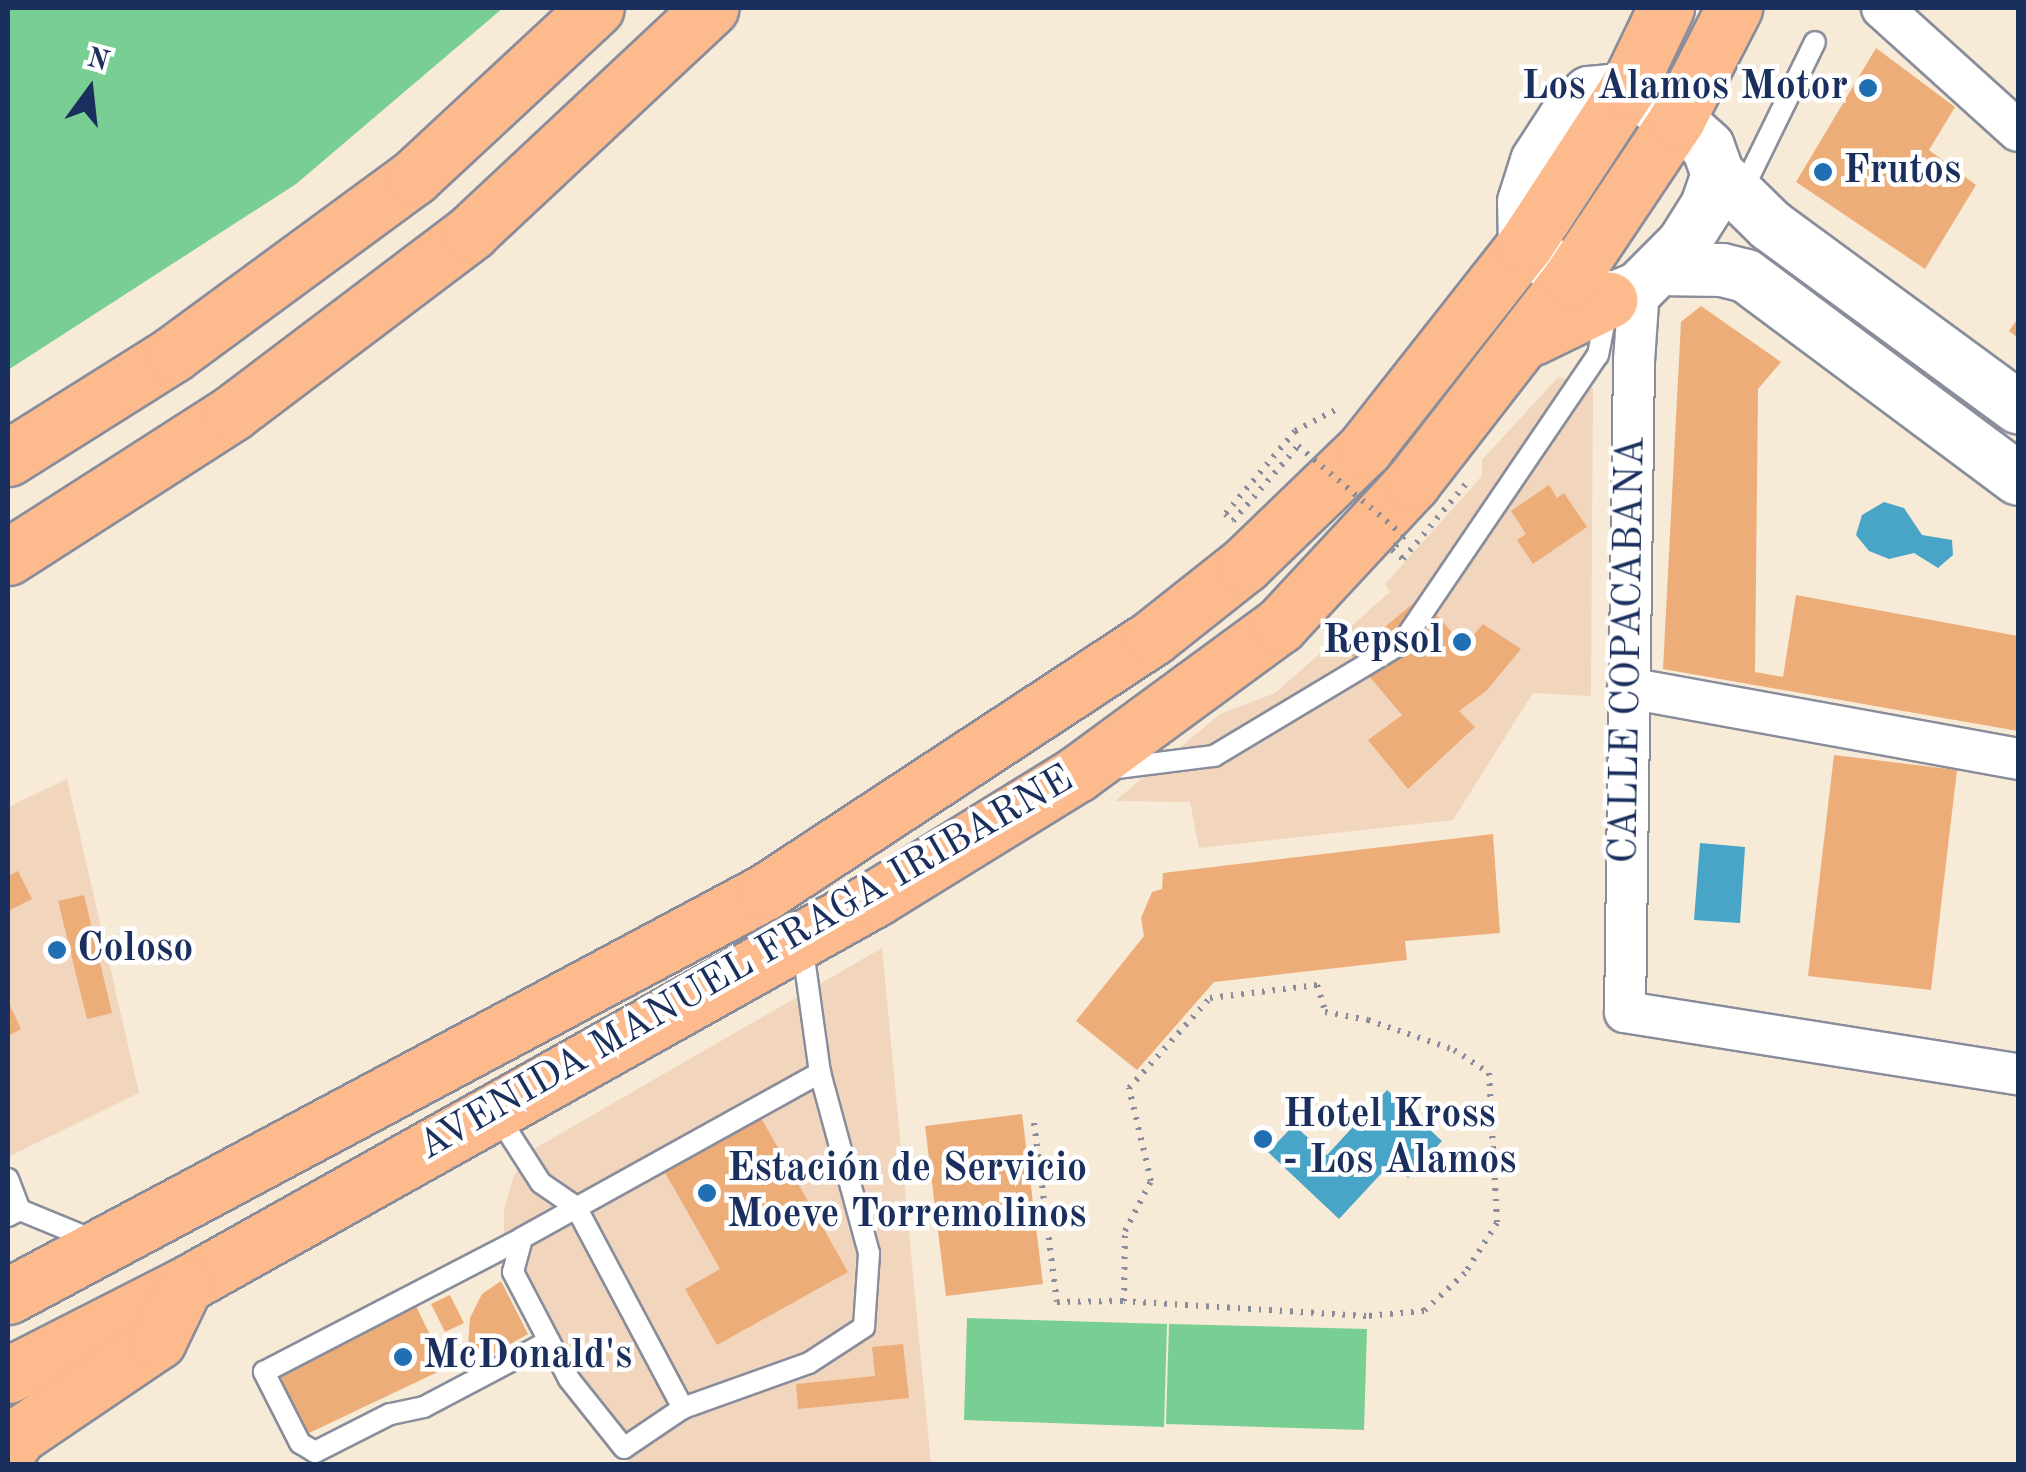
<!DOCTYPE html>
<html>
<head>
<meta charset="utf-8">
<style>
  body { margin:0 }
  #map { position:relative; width:2026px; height:1472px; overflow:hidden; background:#f7ebd8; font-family:"Old Standard TT",serif }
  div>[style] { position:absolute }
  .built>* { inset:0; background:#f2d5bd }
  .green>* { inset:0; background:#79cf93 }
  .water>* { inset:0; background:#49a5c8 }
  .building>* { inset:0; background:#ecad79 }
  .path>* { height:6px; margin-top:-3px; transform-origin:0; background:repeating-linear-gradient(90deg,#898d9b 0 2.5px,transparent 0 10.5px) }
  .roads { filter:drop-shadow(2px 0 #898d9b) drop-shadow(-2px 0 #898d9b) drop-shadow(0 2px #898d9b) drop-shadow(0 -2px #898d9b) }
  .service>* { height:20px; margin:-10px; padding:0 10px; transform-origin:10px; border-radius:10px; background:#fff }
  .minor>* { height:40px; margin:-20px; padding:0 20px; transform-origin:20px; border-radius:20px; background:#fff }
  .tertiary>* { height:52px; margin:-26px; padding:0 26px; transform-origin:26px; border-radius:26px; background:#fff }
  .primary>* { height:55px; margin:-27.5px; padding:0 27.5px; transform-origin:27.5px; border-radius:27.5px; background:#fcba8d }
  .motorway>* { height:55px; margin:-27.5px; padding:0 27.5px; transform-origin:27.5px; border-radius:27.5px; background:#fcba8d }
  .path-bridge>* { height:6px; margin-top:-3px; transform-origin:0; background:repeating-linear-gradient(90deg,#898d9b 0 2.5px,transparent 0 10.5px) }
  .dots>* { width:28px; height:28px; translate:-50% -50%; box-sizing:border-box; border:5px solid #fff; border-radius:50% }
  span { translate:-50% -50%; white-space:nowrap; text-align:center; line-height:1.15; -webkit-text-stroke:9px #fff; paint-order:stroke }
  .poi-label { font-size:40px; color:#1b2f5e; font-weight:700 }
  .right { translate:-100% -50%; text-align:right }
  .left { translate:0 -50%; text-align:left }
  .street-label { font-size:40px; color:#1b2f5e }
  .frame { position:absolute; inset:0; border:10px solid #1b2f5e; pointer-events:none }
  .north { position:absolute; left:40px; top:40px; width:100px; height:100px; -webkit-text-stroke:8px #fff; paint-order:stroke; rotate:15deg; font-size:28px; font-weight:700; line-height:40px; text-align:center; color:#1b2f5e }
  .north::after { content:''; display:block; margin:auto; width:35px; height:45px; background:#1b2f5e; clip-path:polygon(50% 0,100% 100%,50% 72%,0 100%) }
</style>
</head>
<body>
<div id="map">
  <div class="built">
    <i style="clip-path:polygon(1558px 377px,1593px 388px,1591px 696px,1533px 693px,1453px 820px,1199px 848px,1190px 802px,1115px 801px,1220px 714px,1275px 693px,1390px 592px,1385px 584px,1475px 484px,1482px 475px,1482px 460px)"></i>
    <i style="clip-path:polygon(67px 779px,139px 1093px,8px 1157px,8px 807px)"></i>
    <i style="clip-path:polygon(882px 948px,931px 1464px,630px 1464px,504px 1235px,504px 1210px,514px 1175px,532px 1150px)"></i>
  </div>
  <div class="green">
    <i style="clip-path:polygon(8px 8px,503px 8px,296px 184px,8px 370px)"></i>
    <i style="clip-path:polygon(967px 1318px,1167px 1324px,1164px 1427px,964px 1420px)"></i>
    <i style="clip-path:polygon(1169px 1324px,1367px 1329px,1364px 1430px,1166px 1424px)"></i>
  </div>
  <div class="water">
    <i style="clip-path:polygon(1884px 502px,1904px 508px,1922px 535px,1952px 540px,1953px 555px,1938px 568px,1914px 553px,1889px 559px,1869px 551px,1856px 535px,1862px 515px)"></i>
    <i style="clip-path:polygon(1700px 843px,1745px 847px,1740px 923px,1694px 920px)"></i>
    <i style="clip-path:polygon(1387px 1090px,1442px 1141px,1408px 1178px,1391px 1163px,1339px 1219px,1268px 1152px,1294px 1125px,1327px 1155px)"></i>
  </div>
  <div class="building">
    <i style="clip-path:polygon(1876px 48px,1955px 107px,1929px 150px,1976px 185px,1925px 269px,1796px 182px)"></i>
    <i style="clip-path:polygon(1701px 306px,1781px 362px,1758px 389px,1755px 672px,1783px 677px,1796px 595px,2018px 636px,2018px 731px,1663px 669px,1681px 322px)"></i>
    <i style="clip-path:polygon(2018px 318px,2018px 338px,2009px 331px)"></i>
    <i style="clip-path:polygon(1549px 485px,1557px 498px,1564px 493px,1587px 527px,1533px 564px,1517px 540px,1526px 534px,1511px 511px)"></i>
    <i style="clip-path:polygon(1421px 597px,1464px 646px,1483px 624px,1521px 649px,1486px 691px,1459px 711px,1475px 727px,1408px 789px,1368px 740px,1402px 715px,1351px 655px)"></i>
    <i style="clip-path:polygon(1834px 755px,1957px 770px,1931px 990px,1808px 976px)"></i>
    <i style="clip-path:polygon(1493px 834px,1500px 933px,1405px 941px,1407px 960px,1214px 982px,1137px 1070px,1076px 1021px,1144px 936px,1141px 918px,1152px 892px,1162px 889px,1163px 873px)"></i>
    <i style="clip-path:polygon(18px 871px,32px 899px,8px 911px,8px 876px)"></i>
    <i style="clip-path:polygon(84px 895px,112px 1013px,87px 1019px,58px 901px)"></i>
    <i style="clip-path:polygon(8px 1001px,21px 1029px,8px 1036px)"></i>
    <i style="clip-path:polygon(1022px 1114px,1043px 1284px,946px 1296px,925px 1126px)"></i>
    <i style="clip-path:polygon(760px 1116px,848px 1272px,717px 1345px,685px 1289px,720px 1269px,663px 1169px)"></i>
    <i style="clip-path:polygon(501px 1281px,528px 1334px,475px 1364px,468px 1347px,470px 1318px,482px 1294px)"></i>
    <i style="clip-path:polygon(450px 1295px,464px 1323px,445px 1332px,431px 1304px)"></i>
    <i style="clip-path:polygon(415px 1304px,446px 1368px,307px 1434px,277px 1370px)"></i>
    <i style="clip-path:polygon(903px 1344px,909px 1398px,798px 1409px,796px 1384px,875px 1376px,872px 1347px)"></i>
  </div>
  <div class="path">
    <i style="left:1295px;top:431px;width:45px;rotate:-27.7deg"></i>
    <i style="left:1034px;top:1123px;width:180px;rotate:82.7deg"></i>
    <i style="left:1057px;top:1302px;width:67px;rotate:-0.9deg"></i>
    <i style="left:1124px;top:1301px;width:70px;rotate:-89.2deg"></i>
    <i style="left:1125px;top:1231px;width:56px;rotate:-62.5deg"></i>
    <i style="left:1151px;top:1181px;width:96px;rotate:-103.3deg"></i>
    <i style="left:1129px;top:1088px;width:121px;rotate:-48deg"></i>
    <i style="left:1210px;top:998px;width:108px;rotate:-6.9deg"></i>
    <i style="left:1317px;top:985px;width:28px;rotate:73deg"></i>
    <i style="left:1325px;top:1012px;width:44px;rotate:10.5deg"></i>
    <i style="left:1368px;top:1020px;width:91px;rotate:19.2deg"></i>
    <i style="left:1454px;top:1050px;width:42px;rotate:33.3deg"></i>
    <i style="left:1489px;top:1073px;width:150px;rotate:86.9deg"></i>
    <i style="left:1497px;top:1223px;width:59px;rotate:122.6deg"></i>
    <i style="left:1465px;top:1273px;width:56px;rotate:137.2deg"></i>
    <i style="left:1424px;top:1311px;width:58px;rotate:175.1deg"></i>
    <i style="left:1366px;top:1316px;width:242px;rotate:-176.5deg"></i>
  </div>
  <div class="roads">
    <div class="service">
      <i style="left:1741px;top:193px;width:168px;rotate:-63.9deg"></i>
      <i style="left:1109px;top:769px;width:106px;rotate:-7.1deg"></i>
      <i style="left:1214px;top:756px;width:219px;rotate:-31deg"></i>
      <i style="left:1402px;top:643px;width:348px;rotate:-55.8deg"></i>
      <i style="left:1598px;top:355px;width:47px;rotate:-78.9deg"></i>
      <i style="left:496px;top:1113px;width:83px;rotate:57.3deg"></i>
      <i style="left:541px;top:1183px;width:42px;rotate:34.4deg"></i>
      <i style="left:576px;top:1207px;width:228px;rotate:62deg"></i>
      <i style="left:683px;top:1408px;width:71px;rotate:145.9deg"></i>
      <i style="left:624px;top:1448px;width:88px;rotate:-128.6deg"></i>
      <i style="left:569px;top:1379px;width:121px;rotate:-117.6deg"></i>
      <i style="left:513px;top:1272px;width:35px;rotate:-75deg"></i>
      <i style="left:8px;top:1179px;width:33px;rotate:69deg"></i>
      <i style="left:8px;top:1216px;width:13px;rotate:-27deg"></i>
      <i style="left:20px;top:1210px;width:79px;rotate:22.3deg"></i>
      <i style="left:549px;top:1341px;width:141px;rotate:152.2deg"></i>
      <i style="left:424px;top:1407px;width:35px;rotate:168deg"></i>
      <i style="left:390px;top:1414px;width:84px;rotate:153.1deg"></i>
      <i style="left:315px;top:1452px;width:17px;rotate:-149deg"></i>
      <i style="left:300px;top:1443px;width:80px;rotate:-116.9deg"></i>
      <i style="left:264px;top:1372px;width:291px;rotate:-27.4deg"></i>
      <i style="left:522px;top:1238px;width:341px;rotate:-29deg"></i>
      <i style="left:820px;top:1073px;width:130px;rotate:-97.9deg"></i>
      <i style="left:683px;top:1408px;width:134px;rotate:-19.7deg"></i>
      <i style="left:809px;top:1363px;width:66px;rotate:-33.2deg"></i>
      <i style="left:864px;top:1327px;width:74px;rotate:-86.1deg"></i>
      <i style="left:869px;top:1253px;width:187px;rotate:-105.2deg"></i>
    </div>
    <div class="minor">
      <i style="left:1882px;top:8px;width:183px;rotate:42.1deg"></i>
      <i style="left:1639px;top:288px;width:73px;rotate:93.9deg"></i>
      <i style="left:1634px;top:361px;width:651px;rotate:90.79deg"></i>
      <i style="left:1625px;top:1012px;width:398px;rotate:9deg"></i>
      <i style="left:1628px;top:688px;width:396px;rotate:10.3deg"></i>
    </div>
    <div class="tertiary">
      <i style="left:1627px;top:89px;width:58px;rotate:31deg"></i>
      <i style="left:1677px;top:119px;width:42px;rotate:42.1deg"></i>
      <i style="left:1708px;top:147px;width:29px;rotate:70deg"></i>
      <i style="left:1718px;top:174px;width:34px;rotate:109deg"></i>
      <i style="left:1707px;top:206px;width:45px;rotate:122.3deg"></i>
      <i style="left:1683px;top:244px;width:62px;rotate:135deg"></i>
      <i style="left:1639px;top:288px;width:32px;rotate:158deg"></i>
      <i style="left:1609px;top:300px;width:44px;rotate:-151.7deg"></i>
      <i style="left:1570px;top:279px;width:56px;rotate:-142.9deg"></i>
      <i style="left:1525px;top:245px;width:43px;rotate:-91.3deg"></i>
      <i style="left:1524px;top:202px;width:43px;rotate:-72.4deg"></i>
      <i style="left:1537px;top:161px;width:51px;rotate:-56.9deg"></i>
      <i style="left:1565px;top:118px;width:35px;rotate:-46deg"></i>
      <i style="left:1589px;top:93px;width:38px;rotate:-6deg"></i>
      <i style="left:1718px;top:174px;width:73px;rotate:44.4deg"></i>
      <i style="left:1770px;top:225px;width:308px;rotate:36.3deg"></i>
      <i style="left:1660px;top:269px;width:62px;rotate:0.9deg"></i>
      <i style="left:1722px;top:270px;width:25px;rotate:14deg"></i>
      <i style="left:1746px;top:276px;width:339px;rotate:36.7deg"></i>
    </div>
    <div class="primary">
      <i style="left:1533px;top:337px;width:85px;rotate:-26deg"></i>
      <i style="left:8px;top:1296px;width:858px;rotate:-28.09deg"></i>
      <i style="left:765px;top:892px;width:464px;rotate:-33.3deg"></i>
      <i style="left:1153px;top:637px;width:116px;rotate:-38.4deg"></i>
      <i style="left:1244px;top:565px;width:168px;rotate:-44deg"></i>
      <i style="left:1365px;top:448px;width:258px;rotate:-51.8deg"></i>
      <i style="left:1525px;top:245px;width:186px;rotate:-56.8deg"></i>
      <i style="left:1627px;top:89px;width:90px;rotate:-64.3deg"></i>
      <i style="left:8px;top:1375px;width:199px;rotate:-27deg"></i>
      <i style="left:185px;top:1285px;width:792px;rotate:-29.25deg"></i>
      <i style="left:876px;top:898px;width:236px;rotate:-31.7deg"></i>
      <i style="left:1077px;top:774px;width:252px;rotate:-36.3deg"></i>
      <i style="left:1280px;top:625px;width:194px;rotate:-47.1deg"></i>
      <i style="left:1412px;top:483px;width:258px;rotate:-52.2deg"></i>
      <i style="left:1570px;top:279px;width:192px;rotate:-56.2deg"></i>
      <i style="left:1677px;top:119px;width:125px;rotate:-62.8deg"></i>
      <i style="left:8px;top:1450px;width:19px;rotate:-54deg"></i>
      <i style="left:19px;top:1435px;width:168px;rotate:-34.1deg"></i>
      <i style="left:158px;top:1341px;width:62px;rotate:-64.3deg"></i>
    </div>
    <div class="motorway">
      <i style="left:8px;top:458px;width:195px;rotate:-32.2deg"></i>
      <i style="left:173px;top:354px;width:299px;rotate:-36.3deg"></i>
      <i style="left:414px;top:177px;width:248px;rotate:-42.9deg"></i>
      <i style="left:8px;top:557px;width:266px;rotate:-32.7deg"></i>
      <i style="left:232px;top:413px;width:300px;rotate:-37.1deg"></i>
      <i style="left:471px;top:232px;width:328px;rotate:-43.1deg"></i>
    </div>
  </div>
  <div class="path-bridge">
    <i style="left:1295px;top:431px;width:109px;rotate:130.1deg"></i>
    <i style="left:1225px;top:514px;width:11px;rotate:41deg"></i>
    <i style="left:1233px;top:521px;width:99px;rotate:-49.1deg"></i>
    <i style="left:1298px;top:446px;width:139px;rotate:40.3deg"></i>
    <i style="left:1404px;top:536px;width:18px;rotate:131deg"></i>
    <i style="left:1392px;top:550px;width:14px;rotate:39deg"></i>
    <i style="left:1403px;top:559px;width:103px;rotate:-50.1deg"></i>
  </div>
  <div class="dots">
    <i style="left:1868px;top:88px;background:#1f6fb2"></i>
    <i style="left:1823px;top:172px;background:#1f6fb2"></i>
    <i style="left:1462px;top:642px;background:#1f6fb2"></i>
    <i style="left:57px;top:950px;background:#1f6fb2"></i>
    <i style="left:1263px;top:1139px;background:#1f6fb2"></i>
    <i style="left:707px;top:1193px;background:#1f6fb2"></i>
    <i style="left:403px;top:1357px;background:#1f6fb2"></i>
  </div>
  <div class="poi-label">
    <span class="right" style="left:1848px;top:88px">Los Alamos Motor</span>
    <span class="left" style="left:1843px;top:172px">Frutos</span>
    <span class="right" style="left:1442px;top:642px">Repsol</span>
    <span class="left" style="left:77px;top:950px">Coloso</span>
    <span class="left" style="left:1283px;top:1139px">Hotel Kross<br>- Los Alamos</span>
    <span class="left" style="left:727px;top:1193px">Estación de Servicio<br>Moeve Torremolinos</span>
    <span class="left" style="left:423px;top:1357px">McDonald's</span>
  </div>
  <div class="street-label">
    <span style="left:1629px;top:650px;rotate:-89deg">CALLE COPACABANA</span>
    <span style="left:746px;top:964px;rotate:-30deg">AVENIDA MANUEL FRAGA IRIBARNE</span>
  </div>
  <div class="frame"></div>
  <div class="north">N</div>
</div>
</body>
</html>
